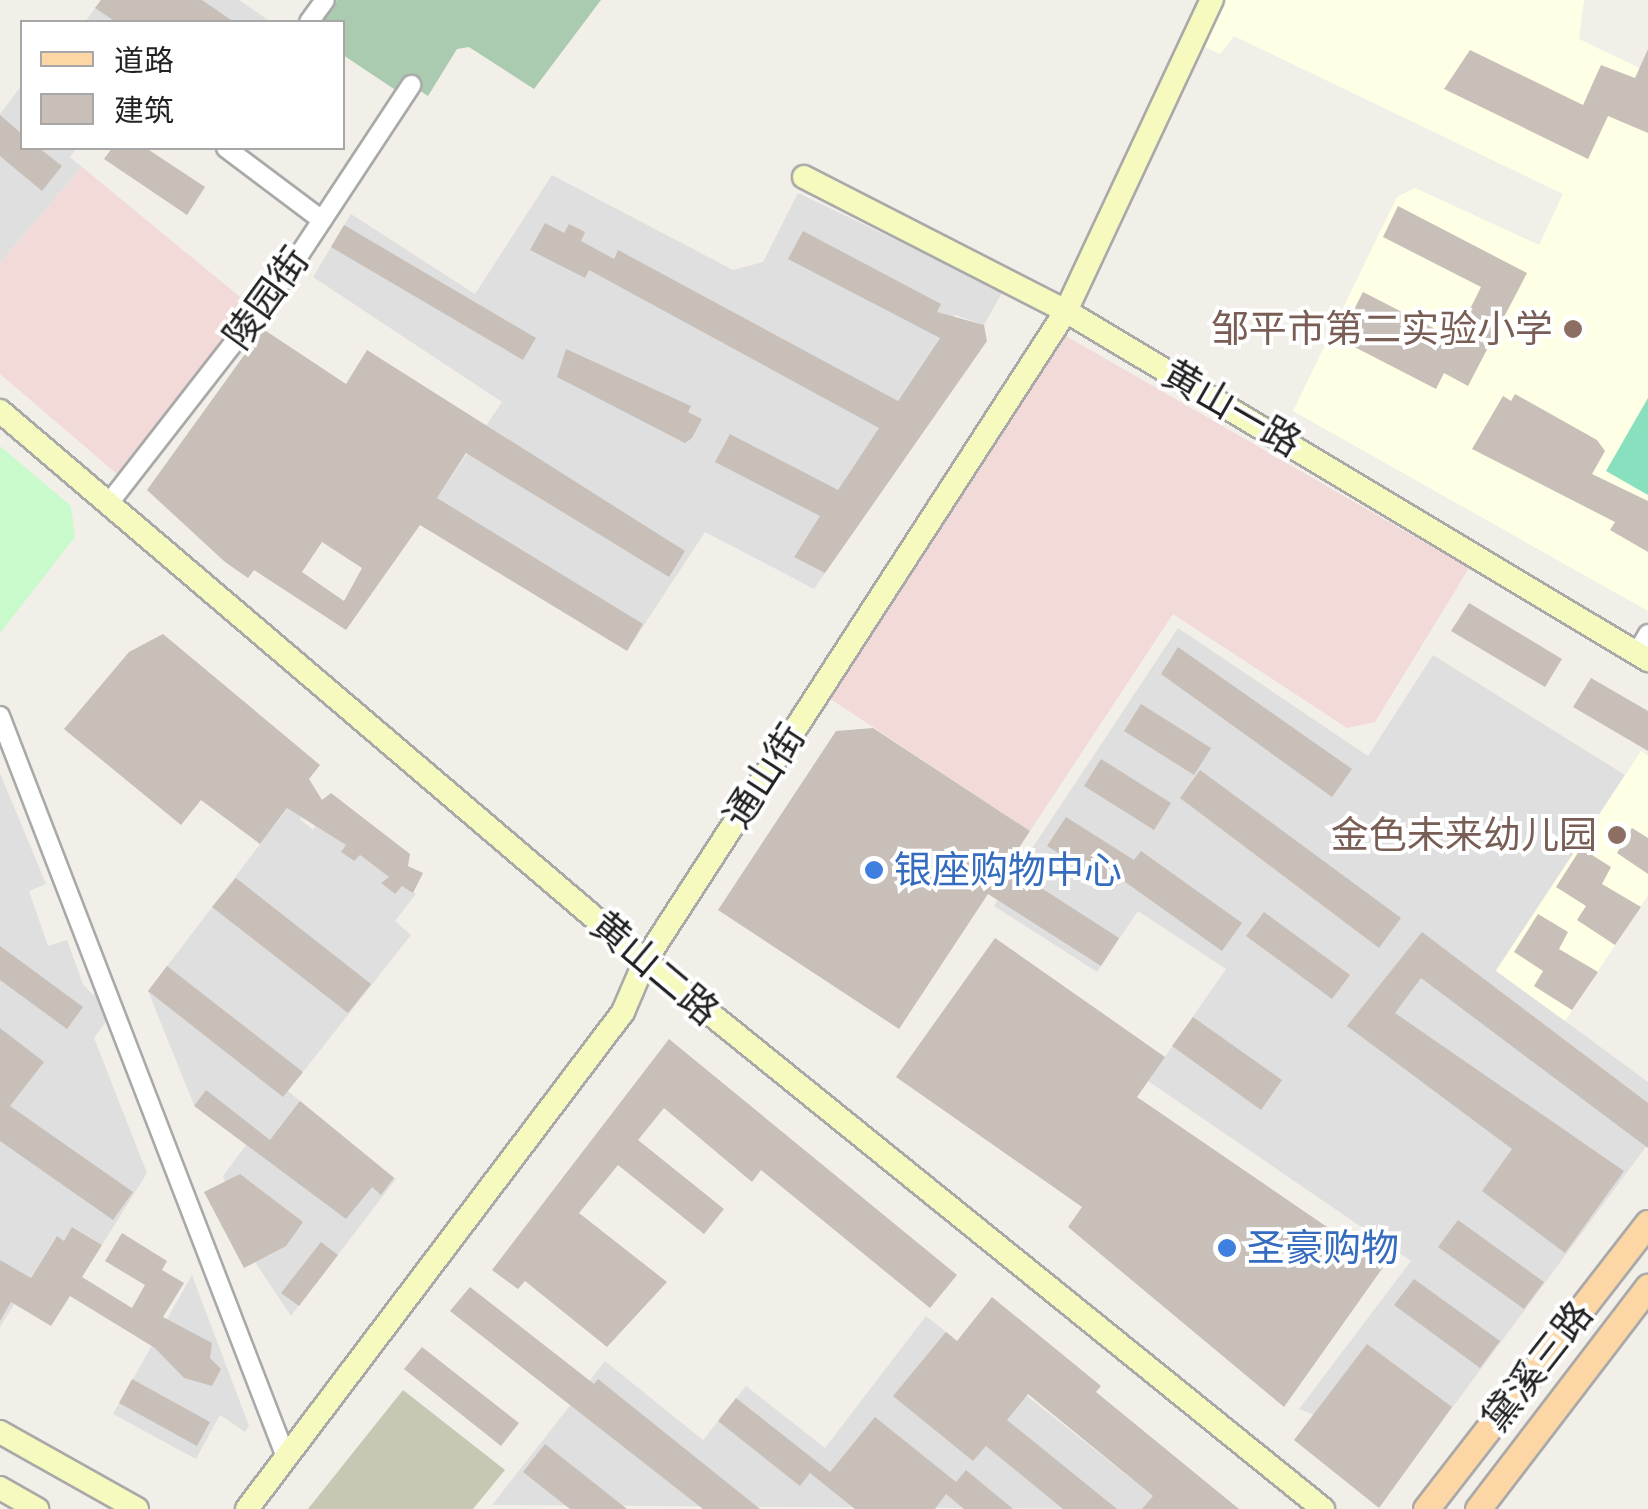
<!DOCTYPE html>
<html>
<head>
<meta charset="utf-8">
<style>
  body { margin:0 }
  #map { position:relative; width:1648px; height:1509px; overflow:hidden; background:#f2efe9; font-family:"Titillium Web","Noto Sans SC",sans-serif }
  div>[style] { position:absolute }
  .residential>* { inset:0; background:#e0dfdf }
  .commercial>* { inset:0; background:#f2dad9 }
  .education>* { inset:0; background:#ffffe5 }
  .construction>* { inset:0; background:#c7c7b4 }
  .cemetery>* { inset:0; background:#aacbaf }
  .park>* { inset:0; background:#c8facc }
  .pitch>* { inset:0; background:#88e0be }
  .building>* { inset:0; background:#c7bfb8 }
  .roads { filter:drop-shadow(2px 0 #a9a9a9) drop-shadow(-2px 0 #a9a9a9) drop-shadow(0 2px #a9a9a9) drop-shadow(0 -2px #a9a9a9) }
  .street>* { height:18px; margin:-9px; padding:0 9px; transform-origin:9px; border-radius:9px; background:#fff }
  .secondary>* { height:22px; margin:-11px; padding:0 11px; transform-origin:11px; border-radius:11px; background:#f7fabf }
  .primary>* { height:25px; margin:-12.5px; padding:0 12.5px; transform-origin:12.5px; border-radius:12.5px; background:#fcd6a4 }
  .dots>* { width:28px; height:28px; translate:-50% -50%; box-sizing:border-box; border:5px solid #fff; border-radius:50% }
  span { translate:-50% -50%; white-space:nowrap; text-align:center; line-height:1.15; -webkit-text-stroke:8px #fff; paint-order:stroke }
  .street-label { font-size:38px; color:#222 }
  .education-label { font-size:38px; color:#785e54 }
  .right { translate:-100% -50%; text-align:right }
  .shop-label { font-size:38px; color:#366cbe }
  .left { translate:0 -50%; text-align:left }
  .legend { position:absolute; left:20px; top:20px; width:325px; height:130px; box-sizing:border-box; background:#fff; border:2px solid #a7a7a7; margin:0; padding:12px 18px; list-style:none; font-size:30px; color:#222 }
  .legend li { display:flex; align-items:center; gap:20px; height:50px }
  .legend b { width:50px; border:2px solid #a7a7a7 }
</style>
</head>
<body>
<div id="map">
  <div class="residential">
    <i style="clip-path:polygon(101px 0,239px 0,271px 22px,85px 22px)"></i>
    <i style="clip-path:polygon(22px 85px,22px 148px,77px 148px,70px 157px,82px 167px,0 263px,0 114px)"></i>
    <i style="clip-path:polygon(552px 175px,733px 270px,763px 262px,798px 193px,1003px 291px,984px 325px,955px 315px,794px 556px,825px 573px,814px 589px,705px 532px,627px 651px,437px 498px,502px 402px,313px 277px,351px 214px,475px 294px)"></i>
    <i style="clip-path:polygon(1178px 628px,1368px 756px,1433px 655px,1625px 775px,1496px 970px,1648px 1082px,1648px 1144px,1417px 1455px,1299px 1409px,1411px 1261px,1148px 1081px,1226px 969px,1138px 911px,1097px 972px,994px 906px)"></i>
    <i style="clip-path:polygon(0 773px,46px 884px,29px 891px,48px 946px,67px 940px,83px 984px,93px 995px,99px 988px,110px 1016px,94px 1038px,147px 1173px,102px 1245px,73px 1227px,64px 1241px,56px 1237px,0 1327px)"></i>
    <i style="clip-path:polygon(296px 797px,306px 810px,300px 819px,313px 830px,317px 823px,346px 845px,342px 852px,353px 861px,360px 855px,389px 877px,382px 884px,394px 893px,402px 886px,416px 894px,395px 921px,411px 935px,288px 1091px,396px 1179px,291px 1316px,255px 1262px,223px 1176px,246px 1145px,194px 1105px,148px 991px)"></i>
    <i style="clip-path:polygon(192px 1275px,249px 1426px,245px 1432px,220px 1415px,196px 1459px,113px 1414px)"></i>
    <i style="clip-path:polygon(926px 1316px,1153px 1496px,1148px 1509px,492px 1505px,605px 1361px,703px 1440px,746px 1386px,825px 1448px)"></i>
  </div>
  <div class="commercial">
    <i style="clip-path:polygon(82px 167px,251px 306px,118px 475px,0 374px,0 263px)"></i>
    <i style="clip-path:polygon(1066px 336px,1469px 568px,1375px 722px,1347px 728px,1173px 614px,1030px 831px,826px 696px,1054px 343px)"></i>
  </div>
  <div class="education">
    <i style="clip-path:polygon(1225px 0,1584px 0,1579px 39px,1648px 72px,1648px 611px,1293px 411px,1397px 197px,1415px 188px,1539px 245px,1563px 194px,1234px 36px,1220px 54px,1203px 46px)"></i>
    <i style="clip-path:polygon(1641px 751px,1648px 756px,1648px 895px,1565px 1021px,1496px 971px)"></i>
  </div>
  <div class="construction">
    <i style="clip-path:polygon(403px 1390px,505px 1470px,473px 1509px,308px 1509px)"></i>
  </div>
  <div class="cemetery">
    <i style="clip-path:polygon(337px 0,601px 0,534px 89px,469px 47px,457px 49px,428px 96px,404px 80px,397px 91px,343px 55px,342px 22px,321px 22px)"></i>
  </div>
  <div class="park">
    <i style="clip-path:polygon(0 446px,71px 506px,75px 537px,0 633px)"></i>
  </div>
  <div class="pitch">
    <i style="clip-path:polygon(1648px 398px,1648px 495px,1606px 471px)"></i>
  </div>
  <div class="building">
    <i style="clip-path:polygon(101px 0,202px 0,234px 22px,116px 22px,95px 8px)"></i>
    <i style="clip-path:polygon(1648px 49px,1648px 133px,1608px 116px,1588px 159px,1444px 89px,1470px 50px,1583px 105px,1601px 65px,1635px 78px)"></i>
    <i style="clip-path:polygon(0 115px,22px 134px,22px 148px,39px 148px,62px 166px,42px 191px,0 156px)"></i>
    <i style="clip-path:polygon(112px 148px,146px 148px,205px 187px,187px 215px,104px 159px)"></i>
    <i style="clip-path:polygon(1398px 206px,1527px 273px,1468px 386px,1444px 373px,1436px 389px,1339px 339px,1363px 292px,1455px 339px,1481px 287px,1383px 237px)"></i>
    <i style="clip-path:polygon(545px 223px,564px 233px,569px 224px,585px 232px,581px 241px,614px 259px,618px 250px,898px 401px,940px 338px,788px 259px,803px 231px,941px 304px,937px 312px,984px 325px,987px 341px,825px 573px,794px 557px,820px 516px,715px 462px,730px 434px,838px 490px,879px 428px,589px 270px,585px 278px,530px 250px)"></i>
    <i style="clip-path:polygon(344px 225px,536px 338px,523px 360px,331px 247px)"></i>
    <i style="clip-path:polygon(evenodd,263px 329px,346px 384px,367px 350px,685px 551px,669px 577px,466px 453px,437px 498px,643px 624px,627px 651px,420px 525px,346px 630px,254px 570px,248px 578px,225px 562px,147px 490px,263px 329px,322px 542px,362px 568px,344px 601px,302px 572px,322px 542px)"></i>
    <i style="clip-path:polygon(566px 349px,691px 406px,688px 412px,702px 419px,692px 438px,685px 443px,557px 377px)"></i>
    <i style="clip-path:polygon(1515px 394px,1597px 440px,1605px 451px,1592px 474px,1648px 501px,1648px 552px,1610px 530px,1615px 522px,1472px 449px,1503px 396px,1511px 401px)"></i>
    <i style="clip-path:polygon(1469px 603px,1562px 659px,1545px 687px,1451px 631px)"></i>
    <i style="clip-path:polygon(163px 634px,320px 765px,309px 779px,322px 800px,331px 793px,410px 854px,408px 866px,423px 873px,413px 893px,402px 886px,395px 894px,381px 883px,389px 877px,360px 855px,354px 861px,341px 852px,346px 845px,287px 808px,260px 844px,201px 800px,181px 825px,64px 729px,129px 652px)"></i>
    <i style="clip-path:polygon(1178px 647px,1352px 769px,1332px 797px,1161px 674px)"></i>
    <i style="clip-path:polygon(1591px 678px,1648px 711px,1648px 751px,1573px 707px)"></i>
    <i style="clip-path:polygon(1141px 704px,1211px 748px,1194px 775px,1124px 731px)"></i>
    <i style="clip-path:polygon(873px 728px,1030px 831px,1007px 866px,1119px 938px,1101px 966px,988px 894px,899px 1029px,718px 910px,836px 731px)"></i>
    <i style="clip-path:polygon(1101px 759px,1171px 803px,1154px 830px,1084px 786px)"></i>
    <i style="clip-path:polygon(1200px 770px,1401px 918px,1379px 948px,1180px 798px)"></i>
    <i style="clip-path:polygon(1066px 817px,1134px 860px,1141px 851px,1242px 923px,1222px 951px,1121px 879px,1115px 888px,1047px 846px)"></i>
    <i style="clip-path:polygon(1632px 828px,1648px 838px,1648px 874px,1617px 853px)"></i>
    <i style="clip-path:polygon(1581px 848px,1611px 867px,1602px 884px,1641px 907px,1615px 945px,1577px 920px,1586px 906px,1556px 887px)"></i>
    <i style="clip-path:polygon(236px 878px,371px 984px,348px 1013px,212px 907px)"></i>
    <i style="clip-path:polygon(1264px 912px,1350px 975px,1332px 999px,1246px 936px)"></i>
    <i style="clip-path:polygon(1538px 914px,1568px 932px,1559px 949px,1598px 972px,1572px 1010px,1534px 986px,1543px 971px,1514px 952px)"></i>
    <i style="clip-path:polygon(1422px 932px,1648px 1103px,1648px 1148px,1421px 978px,1395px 1013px,1624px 1171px,1565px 1253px,1482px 1191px,1512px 1149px,1347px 1026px)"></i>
    <i style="clip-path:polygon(995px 938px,1165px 1057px,1137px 1097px,1384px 1266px,1284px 1407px,1068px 1227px,1082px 1207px,896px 1077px)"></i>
    <i style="clip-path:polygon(0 946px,83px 1007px,67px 1029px,0 980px)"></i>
    <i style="clip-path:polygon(167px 966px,303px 1072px,283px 1097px,148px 991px)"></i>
    <i style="clip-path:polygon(1193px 1017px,1282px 1080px,1261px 1110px,1172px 1046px)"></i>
    <i style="clip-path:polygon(0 1028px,44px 1062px,10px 1106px,133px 1192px,113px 1220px,0 1141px)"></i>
    <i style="clip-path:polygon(669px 1039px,957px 1275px,930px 1308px,761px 1170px,752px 1182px,664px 1108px,638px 1140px,724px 1209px,704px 1234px,618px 1165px,579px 1213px,667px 1282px,607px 1347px,525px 1281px,518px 1289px,492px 1270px)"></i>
    <i style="clip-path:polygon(206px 1090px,270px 1140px,300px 1101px,394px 1178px,381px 1195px,372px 1187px,346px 1219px,194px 1106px)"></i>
    <i style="clip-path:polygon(240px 1174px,303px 1222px,286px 1246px,244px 1268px,204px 1192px)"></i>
    <i style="clip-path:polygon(1458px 1220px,1544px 1282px,1524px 1309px,1438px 1247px)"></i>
    <i style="clip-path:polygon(72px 1227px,102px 1245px,82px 1277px,132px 1308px,145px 1285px,105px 1261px,122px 1233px,167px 1261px,162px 1270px,184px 1283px,163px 1317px,212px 1343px,210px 1358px,221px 1369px,212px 1386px,184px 1378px,155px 1348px,70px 1296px,51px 1326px,11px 1302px,0 1321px,0 1260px,31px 1278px,57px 1236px,64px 1241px)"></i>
    <i style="clip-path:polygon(321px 1242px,338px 1255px,299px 1306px,281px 1293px)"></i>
    <i style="clip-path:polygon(1414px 1279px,1500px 1341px,1480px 1368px,1394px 1305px)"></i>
    <i style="clip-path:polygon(470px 1287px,594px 1384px,598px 1379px,760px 1509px,703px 1509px,450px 1311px)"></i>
    <i style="clip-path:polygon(992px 1297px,1101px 1386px,1096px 1392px,1239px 1509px,1142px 1509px,1153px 1496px,1028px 1394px,1007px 1420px,1117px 1509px,1063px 1509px,986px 1446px,973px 1461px,893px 1396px,946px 1332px,957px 1341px)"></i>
    <i style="clip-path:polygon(1367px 1344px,1452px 1407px,1379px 1508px,1294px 1440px)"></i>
    <i style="clip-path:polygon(422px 1347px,519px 1423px,501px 1446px,404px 1369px)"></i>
    <i style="clip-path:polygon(132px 1379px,210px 1422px,197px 1446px,119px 1403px)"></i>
    <i style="clip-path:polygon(736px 1398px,830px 1472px,875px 1417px,956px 1482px,966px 1470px,1013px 1509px,964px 1509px,946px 1494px,935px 1509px,855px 1509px,810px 1473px,800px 1486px,718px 1421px)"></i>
    <i style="clip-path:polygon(545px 1444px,627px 1509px,570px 1509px,523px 1472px)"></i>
  </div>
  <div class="roads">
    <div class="street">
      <i style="left:309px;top:22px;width:27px;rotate:-54deg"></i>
      <i style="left:226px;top:148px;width:120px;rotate:36.9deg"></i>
      <i style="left:109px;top:503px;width:281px;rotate:-52.1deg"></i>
      <i style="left:282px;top:281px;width:235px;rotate:-56.6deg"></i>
      <i style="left:1637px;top:653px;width:22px;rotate:-60deg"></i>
      <i style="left:0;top:716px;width:794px;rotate:68.9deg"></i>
    </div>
    <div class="secondary">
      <i style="left:804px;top:177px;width:294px;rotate:27.1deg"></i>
      <i style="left:1066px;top:311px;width:679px;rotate:30.95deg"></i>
      <i style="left:0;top:411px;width:848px;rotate:40.45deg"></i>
      <i style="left:645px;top:961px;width:872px;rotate:38.95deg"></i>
      <i style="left:0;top:1432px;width:157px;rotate:29.3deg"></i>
      <i style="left:0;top:1488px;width:43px;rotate:29.6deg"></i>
      <i style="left:247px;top:1509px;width:623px;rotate:-52.89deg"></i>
      <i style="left:623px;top:1012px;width:56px;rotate:-66.7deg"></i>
      <i style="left:645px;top:961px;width:774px;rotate:-57.07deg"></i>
      <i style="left:1066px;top:311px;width:344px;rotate:-64.9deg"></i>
    </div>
    <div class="primary">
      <i style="left:1426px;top:1509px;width:362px;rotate:-52.2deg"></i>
      <i style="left:1478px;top:1509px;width:280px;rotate:-52.6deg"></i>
    </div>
  </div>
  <div class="dots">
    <i style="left:1573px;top:329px;background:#8d6e63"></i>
    <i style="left:1617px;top:835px;background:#8d6e63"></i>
    <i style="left:874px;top:870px;background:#3f7fe0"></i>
    <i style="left:1227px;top:1248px;background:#3f7fe0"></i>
  </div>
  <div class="street-label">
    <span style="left:266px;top:298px;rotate:-54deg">陵园街</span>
    <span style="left:1232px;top:408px;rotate:30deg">黄山一路</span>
    <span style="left:764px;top:776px;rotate:-57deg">通山街</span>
    <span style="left:655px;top:968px;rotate:40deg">黄山二路</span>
    <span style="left:1537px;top:1366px;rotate:-52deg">黛溪三路</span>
  </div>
  <div class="education-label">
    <span class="right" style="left:1553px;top:329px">邹平市第二实验小学</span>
    <span class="right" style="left:1597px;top:835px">金色未来幼儿园</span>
  </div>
  <div class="shop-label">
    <span class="left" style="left:894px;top:870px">银座购物中心</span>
    <span class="left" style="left:1247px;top:1248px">圣豪购物</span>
  </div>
  <ul class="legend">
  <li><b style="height:12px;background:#fcd6a4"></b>道路</li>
  <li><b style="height:28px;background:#c7bfb8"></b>建筑</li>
  </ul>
</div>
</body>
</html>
